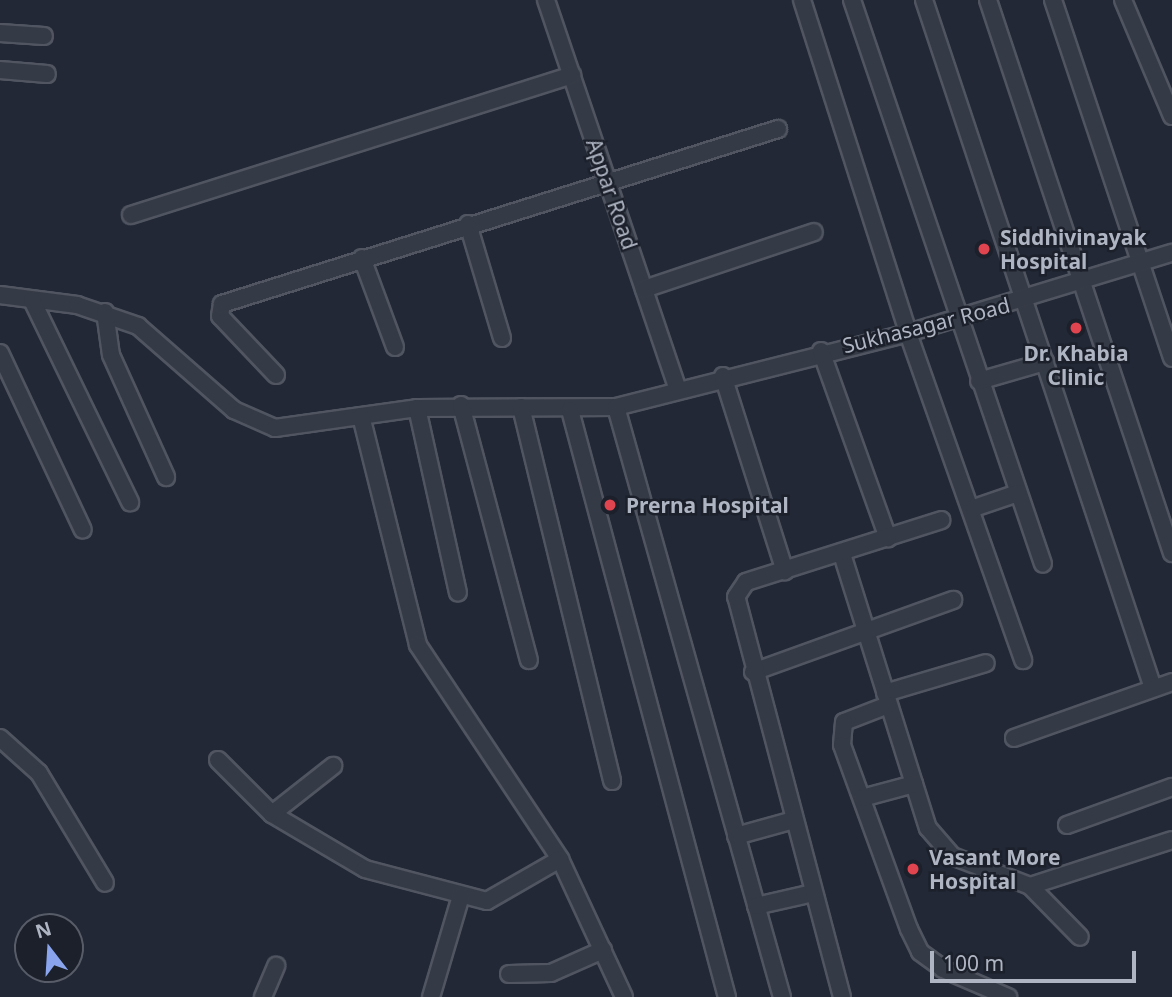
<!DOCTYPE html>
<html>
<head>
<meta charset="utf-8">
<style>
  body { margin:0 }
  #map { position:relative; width:1172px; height:997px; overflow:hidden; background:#222836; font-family:"Noto Sans",sans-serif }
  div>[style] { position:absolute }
  .roads { filter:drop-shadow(2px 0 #505561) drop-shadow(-2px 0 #505561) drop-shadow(0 2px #505561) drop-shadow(0 -2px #505561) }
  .street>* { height:16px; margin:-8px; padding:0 8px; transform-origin:8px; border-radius:8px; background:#353b46 }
  .dots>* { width:19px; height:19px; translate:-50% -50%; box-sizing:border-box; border:4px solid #1b202b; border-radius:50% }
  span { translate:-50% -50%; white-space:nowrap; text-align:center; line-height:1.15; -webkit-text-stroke:5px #1b202b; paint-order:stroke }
  .street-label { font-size:21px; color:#b0b5c3 }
  .poi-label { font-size:21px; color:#b0b5c3; font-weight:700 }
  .left { translate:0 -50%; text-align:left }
  .north { position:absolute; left:14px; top:913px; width:70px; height:70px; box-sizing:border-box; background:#1b202b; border:2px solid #575c68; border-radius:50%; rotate:343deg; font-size:19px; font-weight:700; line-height:28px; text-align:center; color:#b0b5c3 }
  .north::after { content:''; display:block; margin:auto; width:24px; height:32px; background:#8aa5ee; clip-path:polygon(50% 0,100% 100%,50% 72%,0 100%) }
  .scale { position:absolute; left:930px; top:951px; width:206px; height:32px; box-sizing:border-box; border:4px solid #b0b5c3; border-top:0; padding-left:9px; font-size:21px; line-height:24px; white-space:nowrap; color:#b0b5c3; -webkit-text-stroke:5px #1b202b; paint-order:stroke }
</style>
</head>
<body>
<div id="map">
  <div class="roads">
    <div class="street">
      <i style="left:546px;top:0;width:411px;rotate:71.3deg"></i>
      <i style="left:802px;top:0;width:349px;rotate:72.3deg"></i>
      <i style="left:908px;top:333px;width:347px;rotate:70.6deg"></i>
      <i style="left:852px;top:0;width:595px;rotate:71.29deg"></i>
      <i style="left:924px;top:0;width:725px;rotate:71.59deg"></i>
      <i style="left:988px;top:0;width:583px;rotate:71.6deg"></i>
      <i style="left:1053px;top:0;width:377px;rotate:71.6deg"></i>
      <i style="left:1123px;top:0;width:126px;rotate:67.1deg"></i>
      <i style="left:0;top:33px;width:44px;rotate:3.9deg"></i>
      <i style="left:0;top:70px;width:47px;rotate:4.9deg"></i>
      <i style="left:131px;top:215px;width:463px;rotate:-17.6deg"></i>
      <i style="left:468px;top:224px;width:119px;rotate:73.4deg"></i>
      <i style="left:362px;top:258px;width:95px;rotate:69.7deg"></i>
      <i style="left:644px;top:289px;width:179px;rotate:-18.5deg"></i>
      <i style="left:0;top:295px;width:78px;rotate:7.4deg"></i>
      <i style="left:77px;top:305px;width:65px;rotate:19deg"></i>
      <i style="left:138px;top:326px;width:128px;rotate:41.2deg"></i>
      <i style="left:234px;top:410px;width:45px;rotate:23.7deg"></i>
      <i style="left:275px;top:428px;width:143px;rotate:-8deg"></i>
      <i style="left:417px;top:408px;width:199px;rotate:-0.3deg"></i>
      <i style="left:616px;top:407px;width:301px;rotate:-14.2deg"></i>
      <i style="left:908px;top:333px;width:276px;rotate:-16.9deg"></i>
      <i style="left:32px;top:300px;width:225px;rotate:64.1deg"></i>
      <i style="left:105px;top:312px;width:43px;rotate:82.1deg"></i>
      <i style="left:111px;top:355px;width:134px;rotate:65.7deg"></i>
      <i style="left:821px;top:351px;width:199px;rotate:70.3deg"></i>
      <i style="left:0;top:353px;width:195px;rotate:64.9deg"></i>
      <i style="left:276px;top:375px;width:81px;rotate:-133.5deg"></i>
      <i style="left:220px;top:316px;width:12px;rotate:-81deg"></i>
      <i style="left:222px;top:304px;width:583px;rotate:-17.47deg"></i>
      <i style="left:723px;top:376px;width:205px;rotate:72.4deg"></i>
      <i style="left:979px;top:381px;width:69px;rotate:-16.1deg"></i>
      <i style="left:461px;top:405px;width:264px;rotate:75.1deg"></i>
      <i style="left:521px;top:407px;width:385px;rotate:76.3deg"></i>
      <i style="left:616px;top:407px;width:613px;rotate:74.29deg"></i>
      <i style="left:417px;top:408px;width:189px;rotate:77.5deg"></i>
      <i style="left:570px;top:410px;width:608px;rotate:75.03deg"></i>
      <i style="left:361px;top:416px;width:236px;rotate:76deg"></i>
      <i style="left:418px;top:645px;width:257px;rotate:56.4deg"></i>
      <i style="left:560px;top:859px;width:152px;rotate:65.1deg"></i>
      <i style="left:974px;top:508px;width:46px;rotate:-18.8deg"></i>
      <i style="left:842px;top:554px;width:287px;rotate:72.6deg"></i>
      <i style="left:928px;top:828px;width:37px;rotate:49deg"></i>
      <i style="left:952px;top:856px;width:84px;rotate:21deg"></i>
      <i style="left:1030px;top:886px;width:149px;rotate:-17.9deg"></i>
      <i style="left:753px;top:672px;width:213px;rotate:-19.8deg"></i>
      <i style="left:885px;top:693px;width:105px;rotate:-16.5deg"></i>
      <i style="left:888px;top:705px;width:47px;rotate:158.9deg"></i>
      <i style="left:844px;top:722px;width:23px;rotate:95deg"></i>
      <i style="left:842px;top:745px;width:196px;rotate:70deg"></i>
      <i style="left:909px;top:929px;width:25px;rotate:64deg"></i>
      <i style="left:920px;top:952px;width:29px;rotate:36deg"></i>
      <i style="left:943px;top:969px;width:71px;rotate:23.3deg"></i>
      <i style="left:0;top:738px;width:52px;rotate:41.9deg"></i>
      <i style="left:39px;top:773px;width:128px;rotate:59deg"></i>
      <i style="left:1014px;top:738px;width:168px;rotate:-19.5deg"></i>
      <i style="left:218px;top:760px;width:76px;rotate:45deg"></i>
      <i style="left:272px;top:814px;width:108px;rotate:30.6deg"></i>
      <i style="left:365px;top:869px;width:126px;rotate:14.7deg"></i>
      <i style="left:487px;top:901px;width:84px;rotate:-29.9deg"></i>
      <i style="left:862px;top:798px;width:54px;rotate:-15.1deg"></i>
      <i style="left:272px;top:814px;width:78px;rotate:-38.2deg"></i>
      <i style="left:1067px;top:825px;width:112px;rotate:-19.9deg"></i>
      <i style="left:736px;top:836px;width:60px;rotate:-15.4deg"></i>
      <i style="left:1030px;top:886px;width:71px;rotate:45.6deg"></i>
      <i style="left:756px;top:906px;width:58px;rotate:-12.8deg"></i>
      <i style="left:509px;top:974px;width:42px;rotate:-1.4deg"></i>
      <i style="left:551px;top:973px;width:57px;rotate:-23.9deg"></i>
      <i style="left:263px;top:997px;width:34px;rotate:-67deg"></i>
      <i style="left:431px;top:997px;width:105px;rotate:-73.5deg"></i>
      <i style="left:842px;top:997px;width:414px;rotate:-104.8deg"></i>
      <i style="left:736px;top:597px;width:18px;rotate:-56deg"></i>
      <i style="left:746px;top:582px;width:205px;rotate:-17.6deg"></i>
    </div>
  </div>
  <div class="dots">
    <i style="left:984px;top:249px;background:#e0444e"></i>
    <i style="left:1076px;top:328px;background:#e0444e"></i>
    <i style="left:610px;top:505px;background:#e0444e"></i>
    <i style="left:913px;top:869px;background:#e0444e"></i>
  </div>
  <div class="street-label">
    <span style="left:612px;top:194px;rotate:71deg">Appar Road</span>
    <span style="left:926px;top:325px;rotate:-14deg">Sukhasagar Road</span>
  </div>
  <div class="poi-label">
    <span class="left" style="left:1000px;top:249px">Siddhivinayak<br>Hospital</span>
    <span style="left:1076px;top:365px">Dr. Khabia<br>Clinic</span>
    <span class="left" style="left:626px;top:505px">Prerna Hospital</span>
    <span class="left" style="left:929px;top:869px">Vasant More<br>Hospital</span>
  </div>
  <div class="north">N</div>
  <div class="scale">100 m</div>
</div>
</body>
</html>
